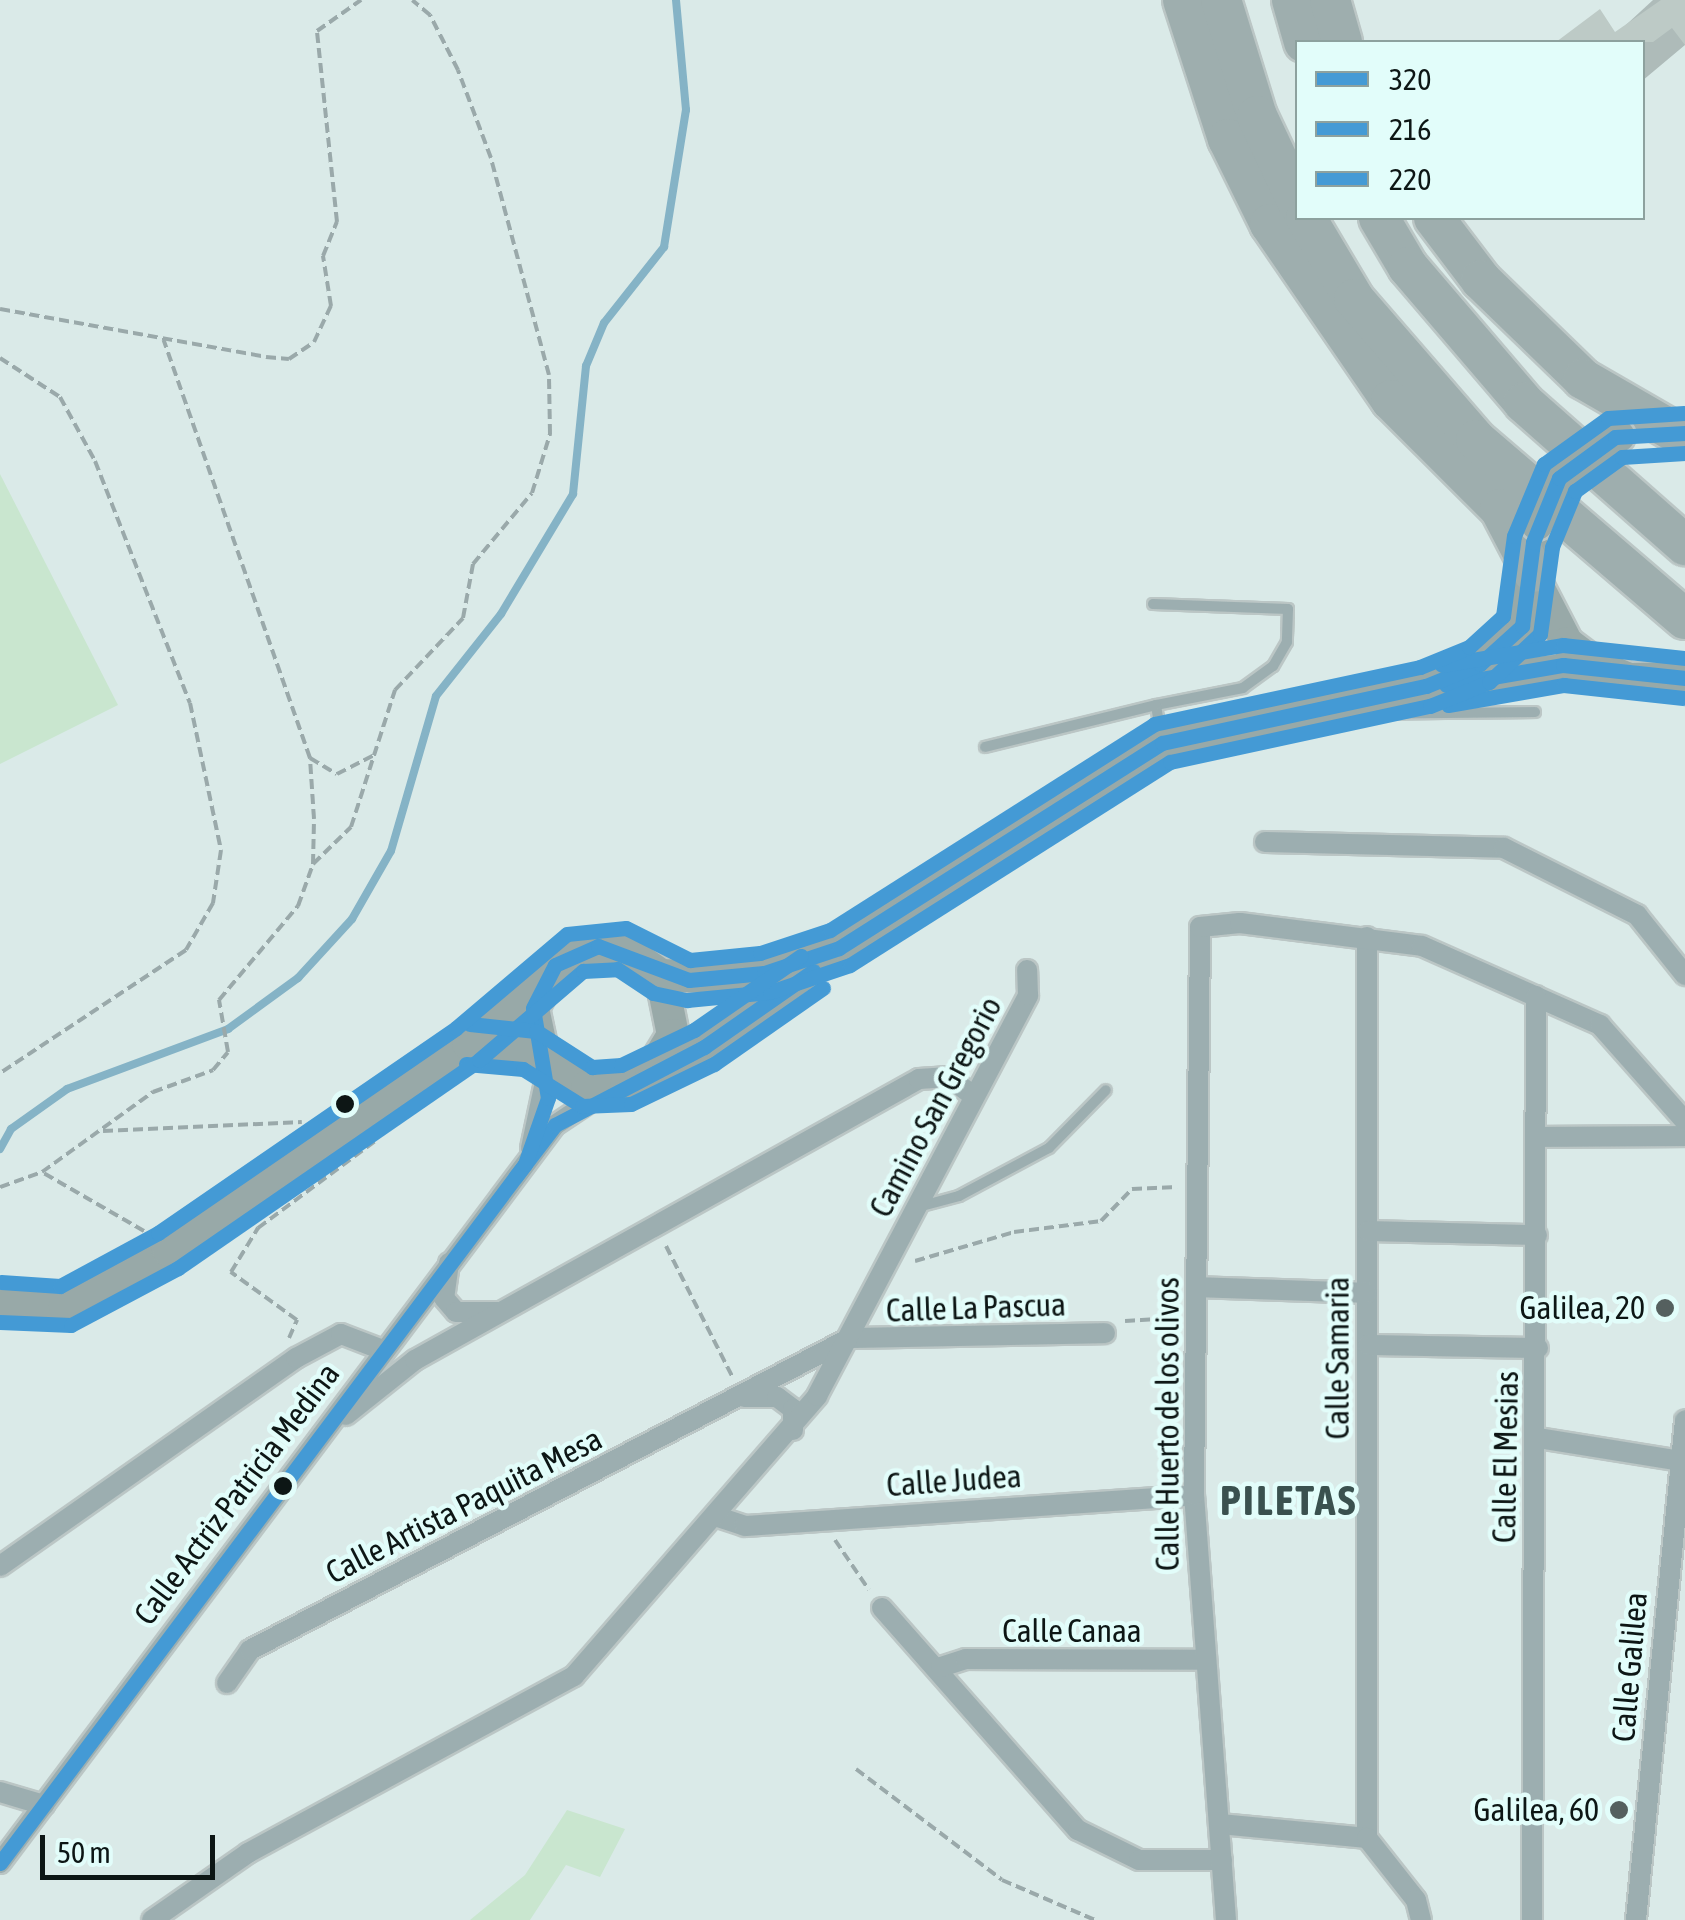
<!DOCTYPE html>
<html>
<head>
<meta charset="utf-8">
<style>
  body { margin:0 }
  #map { position:relative; width:1685px; height:1920px; overflow:hidden; background:#daeae8; font-family:"Asap Condensed",sans-serif }
  div>[style] { position:absolute }
  .green>* { inset:0; background:#c9e6cf }
  .shadow>* { inset:0; background:#0003 }
  .stream>* { height:8px; margin:-4px; padding:0 4px; transform-origin:4px; border-radius:4px; background:#85b3c6 }
  .building>* { inset:0; background:#bdcac6 }
  .path>* { height:4px; margin-top:-2px; transform-origin:0; background:repeating-linear-gradient(90deg,#9aa9aa 0 10px,transparent 0 15px) }
  .roads { filter:drop-shadow(2px 0 #bbc6c5) drop-shadow(-2px 0 #bbc6c5) drop-shadow(0 2px #bbc6c5) drop-shadow(0 -2px #bbc6c5) }
  .lane>* { height:10px; margin:-5px; padding:0 5px; transform-origin:5px; border-radius:5px; background:#9caeb0 }
  .street>* { height:20px; margin:-10px; padding:0 10px; transform-origin:10px; border-radius:10px; background:#9caeb0 }
  .primary>* { height:32px; margin:-16px; padding:0 16px; transform-origin:16px; border-radius:16px; background:#98a9a8 }
  .highway>* { height:40px; margin:-20px; padding:0 20px; transform-origin:20px; border-radius:20px; background:#9eaeae }
  .bridges { filter:drop-shadow(2px 0 #bbc6c5) drop-shadow(-2px 0 #bbc6c5) drop-shadow(0 2px #bbc6c5) drop-shadow(0 -2px #bbc6c5) }
  .primary-bridge>* { height:32px; margin:-16px; padding:0 16px; transform-origin:16px; border-radius:16px; background:#98a9a8 }
  .bus-1>* { height:15px; margin:-7.5px; padding:0 7.5px; transform-origin:7.5px; border-radius:7.5px; background:#449ad5 }
  .bus-2>* { height:15px; margin:-7.5px; padding:0 7.5px; transform-origin:7.5px; border-radius:7.5px; background:#449ad5 }
  .bus-3>* { height:15px; margin:-7.5px; padding:0 7.5px; transform-origin:7.5px; border-radius:7.5px; background:#449ad5 }
  .dots>* { width:28px; height:28px; translate:-50% -50%; box-sizing:border-box; border:5px solid #e2fdfa; border-radius:50% }
  span { translate:-50% -50%; white-space:nowrap; text-align:center; line-height:1.15; -webkit-text-stroke:9px #e2fdfa; paint-order:stroke }
  .street-label { font-size:32px; color:#0d1615 }
  .poi-label { font-size:32px; color:#0d1615 }
  .right { translate:-100% -50%; text-align:right }
  .district-label { font-size:42px; color:#3a514f; font-weight:700; letter-spacing:2.5px }
  .legend { position:absolute; left:1295px; top:40px; width:350px; height:180px; box-sizing:border-box; background:#e2fdfa; border:2px solid #8da19e; margin:0; padding:12px 18px; list-style:none; font-size:30px; color:#0d1615 }
  .legend li { display:flex; align-items:center; gap:20px; height:50px }
  .legend b { width:50px; border:2px solid #8da19e }
  .scale { position:absolute; left:40px; top:1835px; width:175px; height:45px; box-sizing:border-box; border:5px solid #0d1615; border-top:0; padding-left:12px; font-size:30px; line-height:35px; white-space:nowrap; color:#0d1615; -webkit-text-stroke:8px #e2fdfa; paint-order:stroke }
</style>
</head>
<body>
<div id="map">
  <div class="green">
    <i style="clip-path:polygon(0 474px,118px 705px,0 764px)"></i>
    <i style="clip-path:polygon(567px 1810px,625px 1829px,600px 1877px,566px 1865px,530px 1920px,470px 1920px,525px 1875px)"></i>
  </div>
  <div class="shadow">
    <i style="clip-path:polygon(1653px 0,1685px 0,1685px 45px,1642px 81px,1642px 42px,1560px 42px,1599px 13px,1615px 35px)"></i>
  </div>
  <div class="stream">
    <i style="left:0;top:1149px;width:23px;rotate:-61deg"></i>
    <i style="left:11px;top:1129px;width:69px;rotate:-35.5deg"></i>
    <i style="left:67px;top:1089px;width:172px;rotate:-20.4deg"></i>
    <i style="left:228px;top:1029px;width:87px;rotate:-36.1deg"></i>
    <i style="left:298px;top:978px;width:80px;rotate:-47.5deg"></i>
    <i style="left:352px;top:919px;width:78px;rotate:-60.2deg"></i>
    <i style="left:391px;top:851px;width:161px;rotate:-73.8deg"></i>
    <i style="left:436px;top:696px;width:105px;rotate:-51.6deg"></i>
    <i style="left:501px;top:614px;width:140px;rotate:-59deg"></i>
    <i style="left:573px;top:494px;width:129px;rotate:-84.2deg"></i>
    <i style="left:586px;top:366px;width:47px;rotate:-67.3deg"></i>
    <i style="left:604px;top:323px;width:97px;rotate:-51.7deg"></i>
    <i style="left:664px;top:247px;width:139px;rotate:-80.9deg"></i>
    <i style="left:686px;top:110px;width:110px;rotate:-95.2deg"></i>
  </div>
  <div class="building">
    <i style="clip-path:polygon(1661px 0,1685px 0,1685px 45px,1672px 28px,1653px 42px,1556px 42px,1600px 9px,1615px 32px)"></i>
  </div>
  <div class="path">
    <i style="left:0;top:309px;width:270px;rotate:10.2deg"></i>
    <i style="left:266px;top:357px;width:23px;rotate:5deg"></i>
    <i style="left:289px;top:359px;width:30px;rotate:-34deg"></i>
    <i style="left:314px;top:342px;width:40px;rotate:-65deg"></i>
    <i style="left:331px;top:306px;width:51px;rotate:-99.1deg"></i>
    <i style="left:323px;top:256px;width:37px;rotate:-68deg"></i>
    <i style="left:337px;top:222px;width:192px;rotate:-96deg"></i>
    <i style="left:317px;top:31px;width:54px;rotate:-35.2deg"></i>
    <i style="left:0;top:358px;width:72px;rotate:33deg"></i>
    <i style="left:60px;top:397px;width:73px;rotate:61.3deg"></i>
    <i style="left:95px;top:461px;width:260px;rotate:68.6deg"></i>
    <i style="left:190px;top:703px;width:150px;rotate:78.1deg"></i>
    <i style="left:221px;top:850px;width:54px;rotate:98.6deg"></i>
    <i style="left:213px;top:903px;width:54px;rotate:119.9deg"></i>
    <i style="left:186px;top:950px;width:223px;rotate:146.5deg"></i>
    <i style="left:310px;top:758px;width:31px;rotate:31deg"></i>
    <i style="left:337px;top:774px;width:44px;rotate:-27.1deg"></i>
    <i style="left:313px;top:864px;width:53px;rotate:-44.2deg"></i>
    <i style="left:351px;top:827px;width:144px;rotate:-72.2deg"></i>
    <i style="left:395px;top:690px;width:99px;rotate:-46.6deg"></i>
    <i style="left:463px;top:618px;width:55px;rotate:-79.5deg"></i>
    <i style="left:473px;top:564px;width:92px;rotate:-50.3deg"></i>
    <i style="left:532px;top:493px;width:62px;rotate:-73deg"></i>
    <i style="left:550px;top:434px;width:59px;rotate:-91deg"></i>
    <i style="left:549px;top:375px;width:225px;rotate:-105deg"></i>
    <i style="left:491px;top:158px;width:94px;rotate:-110.6deg"></i>
    <i style="left:458px;top:70px;width:62px;rotate:-117deg"></i>
    <i style="left:430px;top:15px;width:23px;rotate:-140deg"></i>
    <i style="left:103px;top:1131px;width:199px;rotate:-2.6deg"></i>
    <i style="left:0;top:1187px;width:45px;rotate:-19.7deg"></i>
    <i style="left:144px;top:1231px;width:118px;rotate:-150deg"></i>
    <i style="left:42px;top:1172px;width:137px;rotate:-35.8deg"></i>
    <i style="left:153px;top:1092px;width:64px;rotate:-20.1deg"></i>
    <i style="left:213px;top:1070px;width:23px;rotate:-50deg"></i>
    <i style="left:228px;top:1052px;width:53px;rotate:-99.8deg"></i>
    <i style="left:219px;top:1000px;width:123px;rotate:-50deg"></i>
    <i style="left:298px;top:906px;width:45px;rotate:-70.3deg"></i>
    <i style="left:313px;top:864px;width:45px;rotate:-88.7deg"></i>
    <i style="left:314px;top:819px;width:61px;rotate:-93.8deg"></i>
    <i style="left:310px;top:758px;width:443px;rotate:-109.3deg"></i>
    <i style="left:666px;top:1246px;width:146px;rotate:63.1deg"></i>
    <i style="left:915px;top:1261px;width:103px;rotate:-16.3deg"></i>
    <i style="left:1014px;top:1232px;width:88px;rotate:-7.2deg"></i>
    <i style="left:1101px;top:1221px;width:45px;rotate:-45.9deg"></i>
    <i style="left:1132px;top:1189px;width:45px;rotate:-2.5deg"></i>
    <i style="left:1125px;top:1321px;width:49px;rotate:-3.5deg"></i>
    <i style="left:289px;top:1338px;width:20px;rotate:-66deg"></i>
    <i style="left:297px;top:1320px;width:82px;rotate:-144deg"></i>
    <i style="left:231px;top:1272px;width:52px;rotate:-58.5deg"></i>
    <i style="left:258px;top:1228px;width:149px;rotate:-36.6deg"></i>
    <i style="left:835px;top:1540px;width:60px;rotate:55.8deg"></i>
    <i style="left:856px;top:1769px;width:183px;rotate:37.2deg"></i>
    <i style="left:1002px;top:1880px;width:101px;rotate:23.3deg"></i>
  </div>
  <div class="roads">
    <div class="lane">
      <i style="left:1153px;top:604px;width:135px;rotate:2.1deg"></i>
      <i style="left:1288px;top:609px;width:33px;rotate:92deg"></i>
      <i style="left:1287px;top:642px;width:28px;rotate:120deg"></i>
      <i style="left:1273px;top:666px;width:37px;rotate:144deg"></i>
      <i style="left:1243px;top:688px;width:89px;rotate:168.9deg"></i>
      <i style="left:1156px;top:705px;width:32px;rotate:81deg"></i>
      <i style="left:1356px;top:714px;width:179px;rotate:-0.6deg"></i>
      <i style="left:985px;top:747px;width:176px;rotate:-13.8deg"></i>
      <i style="left:918px;top:1207px;width:42px;rotate:-15deg"></i>
      <i style="left:959px;top:1196px;width:102px;rotate:-28.1deg"></i>
      <i style="left:1049px;top:1148px;width:81px;rotate:-45.5deg"></i>
    </div>
    <div class="street">
      <i style="left:1265px;top:842px;width:239px;rotate:1.4deg"></i>
      <i style="left:1504px;top:848px;width:149px;rotate:26.7deg"></i>
      <i style="left:1637px;top:915px;width:77px;rotate:51.3deg"></i>
      <i style="left:1367px;top:937px;width:901px;rotate:90deg"></i>
      <i style="left:1538px;top:1137px;width:147px;rotate:-0.4deg"></i>
      <i style="left:531px;top:1148px;width:87px;rotate:-78deg"></i>
      <i style="left:1368px;top:1231px;width:169px;rotate:1.4deg"></i>
      <i style="left:449px;top:1263px;width:35px;rotate:98deg"></i>
      <i style="left:444px;top:1298px;width:18px;rotate:49deg"></i>
      <i style="left:456px;top:1312px;width:42px"></i>
      <i style="left:1197px;top:1287px;width:170px;rotate:2deg"></i>
      <i style="left:1368px;top:1345px;width:170px;rotate:1deg"></i>
      <i style="left:744px;top:1397px;width:33px"></i>
      <i style="left:777px;top:1397px;width:20px;rotate:37deg"></i>
      <i style="left:793px;top:1409px;width:21px;rotate:90deg"></i>
      <i style="left:346px;top:1415px;width:88px;rotate:-38.6deg"></i>
      <i style="left:415px;top:1360px;width:577px;rotate:-29.14deg"></i>
      <i style="left:919px;top:1079px;width:30px;rotate:-4deg"></i>
      <i style="left:949px;top:1077px;width:31px;rotate:38deg"></i>
      <i style="left:1538px;top:1438px;width:145px;rotate:9.1deg"></i>
      <i style="left:718px;top:1517px;width:28px;rotate:18deg"></i>
      <i style="left:745px;top:1526px;width:450px;rotate:-3.9deg"></i>
      <i style="left:0;top:1566px;width:362px;rotate:-35.1deg"></i>
      <i style="left:296px;top:1358px;width:51px;rotate:-28.1deg"></i>
      <i style="left:341px;top:1334px;width:45px;rotate:20.9deg"></i>
      <i style="left:882px;top:1608px;width:296px;rotate:48.6deg"></i>
      <i style="left:1078px;top:1830px;width:68px;rotate:26.2deg"></i>
      <i style="left:1139px;top:1860px;width:83px"></i>
      <i style="left:941px;top:1667px;width:26px;rotate:-18deg"></i>
      <i style="left:966px;top:1659px;width:237px;rotate:0.2deg"></i>
      <i style="left:227px;top:1683px;width:40px;rotate:-55.1deg"></i>
      <i style="left:250px;top:1650px;width:676px;rotate:-27.47deg"></i>
      <i style="left:850px;top:1338px;width:255px;rotate:-1.1deg"></i>
      <i style="left:0;top:1792px;width:46px;rotate:16.5deg"></i>
      <i style="left:1220px;top:1824px;width:148px;rotate:5.4deg"></i>
      <i style="left:1367px;top:1838px;width:79px;rotate:51.7deg"></i>
      <i style="left:1416px;top:1900px;width:21px;rotate:76deg"></i>
      <i style="left:0;top:1863px;width:923px;rotate:-53.06deg"></i>
      <i style="left:555px;top:1125px;width:65px;rotate:-33.7deg"></i>
      <i style="left:152px;top:1920px;width:117px;rotate:-34.9deg"></i>
      <i style="left:248px;top:1853px;width:371px;rotate:-28.5deg"></i>
      <i style="left:574px;top:1676px;width:371px;rotate:-49deg"></i>
      <i style="left:817px;top:1396px;width:453px;rotate:-62.2deg"></i>
      <i style="left:1028px;top:995px;width:25px;rotate:-92deg"></i>
      <i style="left:1226px;top:1920px;width:426px;rotate:-94.3deg"></i>
      <i style="left:1194px;top:1495px;width:568px;rotate:-89.39deg"></i>
      <i style="left:1200px;top:927px;width:40px;rotate:-5.7deg"></i>
      <i style="left:1240px;top:923px;width:183px;rotate:7.2deg"></i>
      <i style="left:1422px;top:946px;width:195px;rotate:23.9deg"></i>
      <i style="left:1600px;top:1025px;width:128px;rotate:48.5deg"></i>
      <i style="left:1532px;top:1920px;width:924px;rotate:-89.75deg"></i>
      <i style="left:1636px;top:1920px;width:502px;rotate:-84.4deg"></i>
    </div>
    <div class="primary">
      <i style="left:1535px;top:581px;width:70px;rotate:62.7deg"></i>
      <i style="left:1567px;top:643px;width:38px;rotate:37deg"></i>
      <i style="left:1597px;top:666px;width:35px;rotate:22deg"></i>
      <i style="left:1630px;top:679px;width:55px;rotate:-1deg"></i>
      <i style="left:1458px;top:673px;width:43px;rotate:-26deg"></i>
      <i style="left:1497px;top:654px;width:38px;rotate:-48deg"></i>
      <i style="left:1522px;top:626px;width:79px;rotate:-82deg"></i>
      <i style="left:555px;top:965px;width:48px;rotate:117.1deg"></i>
      <i style="left:533px;top:1008px;width:48px;rotate:78deg"></i>
      <i style="left:543px;top:1055px;width:54px;rotate:36deg"></i>
      <i style="left:587px;top:1087px;width:39px;rotate:-3deg"></i>
      <i style="left:626px;top:1085px;width:87px;rotate:-26deg"></i>
      <i style="left:704px;top:1047px;width:167px;rotate:-36.3deg"></i>
      <i style="left:839px;top:948px;width:383px;rotate:-32.4deg"></i>
      <i style="left:1162px;top:743px;width:270px;rotate:-12.2deg"></i>
      <i style="left:1426px;top:686px;width:172px;rotate:-6.7deg"></i>
      <i style="left:661px;top:975px;width:67px;rotate:2.6deg"></i>
      <i style="left:728px;top:978px;width:100px;rotate:-15deg"></i>
      <i style="left:468px;top:1044px;width:76px;rotate:8.3deg"></i>
      <i style="left:0;top:1302px;width:65px;rotate:3.5deg"></i>
      <i style="left:65px;top:1306px;width:117px;rotate:-28.5deg"></i>
      <i style="left:168px;top:1250px;width:364px;rotate:-34.5deg"></i>
      <i style="left:468px;top:1044px;width:141px;rotate:-40.7deg"></i>
      <i style="left:575px;top:952px;width:47px;rotate:-4.9deg"></i>
      <i style="left:622px;top:948px;width:47px;rotate:34.7deg"></i>
      <i style="left:661px;top:975px;width:61px;rotate:78.7deg"></i>
      <i style="left:673px;top:1035px;width:42px;rotate:121.4deg"></i>
    </div>
    <div class="highway">
      <i style="left:1183px;top:0;width:146px;rotate:72.1deg"></i>
      <i style="left:1228px;top:139px;width:95px;rotate:63.7deg"></i>
      <i style="left:1270px;top:224px;width:214px;rotate:55.5deg"></i>
      <i style="left:1391px;top:400px;width:154px;rotate:45deg"></i>
      <i style="left:1500px;top:509px;width:71px;rotate:62.4deg"></i>
      <i style="left:1221px;top:0;width:121px;rotate:72.8deg"></i>
      <i style="left:1257px;top:116px;width:96px;rotate:64.8deg"></i>
      <i style="left:1292px;top:0;width:44px;rotate:74.1deg"></i>
      <i style="left:1330px;top:0;width:44px;rotate:74.1deg"></i>
      <i style="left:1306px;top:218px;width:94px;rotate:59.3deg"></i>
      <i style="left:1354px;top:299px;width:186px;rotate:49.1deg"></i>
      <i style="left:1476px;top:440px;width:275px;rotate:40.6deg"></i>
      <i style="left:1379px;top:218px;width:57px;rotate:59.4deg"></i>
      <i style="left:1408px;top:267px;width:179px;rotate:49.5deg"></i>
      <i style="left:1524px;top:403px;width:215px;rotate:41.4deg"></i>
      <i style="left:1434px;top:218px;width:78px;rotate:52.8deg"></i>
      <i style="left:1481px;top:280px;width:142px;rotate:44.1deg"></i>
      <i style="left:1583px;top:379px;width:104px;rotate:30deg"></i>
    </div>
  </div>
  <div class="bridges">
    <div class="primary-bridge">
      <i style="left:1537px;top:524px;width:51px;rotate:-64.4deg"></i>
      <i style="left:1559px;top:478px;width:73px;rotate:-35deg"></i>
    </div>
  </div>
  <div class="bus-1">
    <i style="left:1446px;top:685px;width:119px;rotate:-9.7deg"></i>
    <i style="left:1563px;top:665px;width:123px;rotate:6.1deg"></i>
    <i style="left:516px;top:1176px;width:64px;rotate:-52.6deg"></i>
    <i style="left:555px;top:1125px;width:168px;rotate:-27.6deg"></i>
    <i style="left:704px;top:1047px;width:133px;rotate:-34.9deg"></i>
    <i style="left:0;top:1863px;width:874px;rotate:-53.09deg"></i>
    <i style="left:525px;top:1164px;width:70px;rotate:-70.8deg"></i>
    <i style="left:548px;top:1098px;width:91px;rotate:-99.5deg"></i>
    <i style="left:533px;top:1008px;width:48px;rotate:-62.9deg"></i>
    <i style="left:555px;top:965px;width:47px;rotate:-23.8deg"></i>
    <i style="left:598px;top:946px;width:97px;rotate:20.5deg"></i>
    <i style="left:689px;top:980px;width:75px;rotate:-5.3deg"></i>
    <i style="left:764px;top:973px;width:79px;rotate:-18.4deg"></i>
    <i style="left:839px;top:948px;width:383px;rotate:-32.4deg"></i>
    <i style="left:1162px;top:743px;width:270px;rotate:-12.2deg"></i>
    <i style="left:1426px;top:686px;width:58px;rotate:-22.2deg"></i>
    <i style="left:1480px;top:664px;width:57px;rotate:-42.1deg"></i>
    <i style="left:1522px;top:626px;width:85px;rotate:-82.5deg"></i>
    <i style="left:1533px;top:542px;width:69px;rotate:-67.9deg"></i>
    <i style="left:1559px;top:478px;width:69px;rotate:-36.2deg"></i>
    <i style="left:1615px;top:437px;width:70px;rotate:-3.3deg"></i>
  </div>
  <div class="bus-2">
    <i style="left:1448px;top:705px;width:118px;rotate:-9.8deg"></i>
    <i style="left:1564px;top:685px;width:120px;rotate:6.2deg"></i>
    <i style="left:466px;top:1064px;width:57px;rotate:5deg"></i>
    <i style="left:523px;top:1069px;width:70px;rotate:32.1deg"></i>
    <i style="left:582px;top:1106px;width:49px;rotate:-2.3deg"></i>
    <i style="left:631px;top:1104px;width:92px;rotate:-25.7deg"></i>
    <i style="left:714px;top:1064px;width:133px;rotate:-34.9deg"></i>
    <i style="left:0;top:1322px;width:71px;rotate:2.4deg"></i>
    <i style="left:71px;top:1325px;width:121px;rotate:-28deg"></i>
    <i style="left:178px;top:1268px;width:366px;rotate:-34.6deg"></i>
    <i style="left:479px;top:1060px;width:137px;rotate:-40.6deg"></i>
    <i style="left:583px;top:971px;width:34px;rotate:-3deg"></i>
    <i style="left:617px;top:969px;width:43px;rotate:33.7deg"></i>
    <i style="left:653px;top:993px;width:35px;rotate:12deg"></i>
    <i style="left:687px;top:1000px;width:83px;rotate:-5.5deg"></i>
    <i style="left:770px;top:992px;width:84px;rotate:-18.6deg"></i>
    <i style="left:850px;top:965px;width:379px;rotate:-32.4deg"></i>
    <i style="left:1170px;top:762px;width:266px;rotate:-12.2deg"></i>
    <i style="left:1430px;top:706px;width:64px;rotate:-22.1deg"></i>
    <i style="left:1489px;top:682px;width:70px;rotate:-43.3deg"></i>
    <i style="left:1540px;top:634px;width:88px;rotate:-82.1deg"></i>
    <i style="left:1552px;top:547px;width:61px;rotate:-67.7deg"></i>
    <i style="left:1575px;top:491px;width:58px;rotate:-35.9deg"></i>
    <i style="left:1622px;top:457px;width:63px;rotate:-3.6deg"></i>
  </div>
  <div class="bus-3">
    <i style="left:1442px;top:665px;width:123px;rotate:-9.4deg"></i>
    <i style="left:1563px;top:645px;width:123px;rotate:6.1deg"></i>
    <i style="left:470px;top:1024px;width:66px;rotate:6.1deg"></i>
    <i style="left:536px;top:1031px;width:67px;rotate:32.7deg"></i>
    <i style="left:592px;top:1067px;width:29px;rotate:-4deg"></i>
    <i style="left:621px;top:1065px;width:81px;rotate:-25.6deg"></i>
    <i style="left:694px;top:1030px;width:130px;rotate:-34.7deg"></i>
    <i style="left:1px;top:1282px;width:59px;rotate:3.9deg"></i>
    <i style="left:60px;top:1286px;width:111px;rotate:-28.4deg"></i>
    <i style="left:158px;top:1233px;width:362px;rotate:-34.5deg"></i>
    <i style="left:456px;top:1028px;width:145px;rotate:-40.3deg"></i>
    <i style="left:567px;top:934px;width:59px;rotate:-5.8deg"></i>
    <i style="left:626px;top:928px;width:72px;rotate:26.6deg"></i>
    <i style="left:690px;top:960px;width:70px;rotate:-5.7deg"></i>
    <i style="left:760px;top:953px;width:74px;rotate:-18.2deg"></i>
    <i style="left:830px;top:930px;width:384px;rotate:-32.4deg"></i>
    <i style="left:1154px;top:724px;width:272px;rotate:-12.1deg"></i>
    <i style="left:1420px;top:667px;width:53px;rotate:-22.2deg"></i>
    <i style="left:1469px;top:647px;width:46px;rotate:-42.4deg"></i>
    <i style="left:1503px;top:616px;width:81px;rotate:-82.2deg"></i>
    <i style="left:1514px;top:536px;width:78px;rotate:-67.4deg"></i>
    <i style="left:1544px;top:464px;width:79px;rotate:-35.7deg"></i>
    <i style="left:1608px;top:418px;width:76px;rotate:-3.8deg"></i>
  </div>
  <div class="dots">
    <i style="left:345px;top:1104px;background:#0d1615"></i>
    <i style="left:1665px;top:1308px;background:#55605f"></i>
    <i style="left:283px;top:1486px;background:#0d1615"></i>
    <i style="left:1619px;top:1810px;background:#55605f"></i>
  </div>
  <div class="street-label">
    <span style="left:936px;top:1107px;rotate:-62deg">Camino San Gregorio</span>
    <span style="left:976px;top:1308px;rotate:-2deg">Calle La Pascua</span>
    <span style="left:1338px;top:1358px;rotate:-90deg">Calle Samaria</span>
    <span style="left:1168px;top:1424px;rotate:-90deg">Calle Huerto de los olivos</span>
    <span style="left:1506px;top:1457px;rotate:-89deg">Calle El Mesias</span>
    <span style="left:954px;top:1481px;rotate:-4deg">Calle Judea</span>
    <span style="left:237px;top:1494px;rotate:-53deg">Calle Actriz Patricia Medina</span>
    <span style="left:464px;top:1506px;rotate:-27deg">Calle Artista Paquita Mesa</span>
    <span style="left:1072px;top:1631px">Calle Canaa</span>
    <span style="left:1630px;top:1667px;rotate:-85deg">Calle Galilea</span>
  </div>
  <div class="poi-label">
    <span class="right" style="left:1645px;top:1308px">Galilea, 20</span>
    <span class="right" style="left:1599px;top:1810px">Galilea, 60</span>
  </div>
  <div class="district-label">
    <span style="left:1289px;top:1500px">PILETAS</span>
  </div>
  <ul class="legend">
  <li><b style="height:12px;background:#449ad5"></b>320</li>
  <li><b style="height:12px;background:#449ad5"></b>216</li>
  <li><b style="height:12px;background:#449ad5"></b>220</li>
  </ul>
  <div class="scale">50 m</div>
</div>
</body>
</html>
